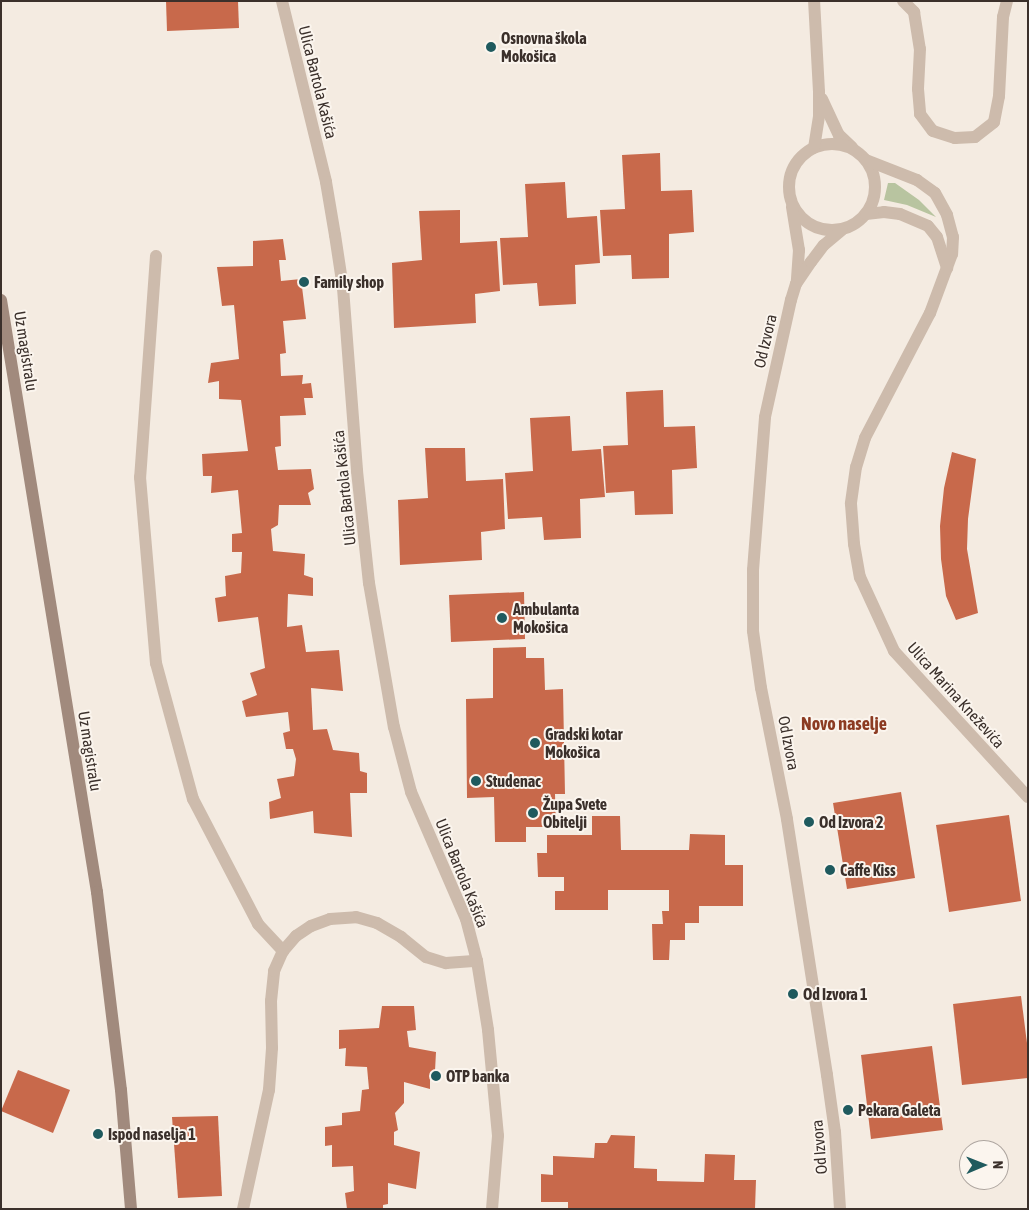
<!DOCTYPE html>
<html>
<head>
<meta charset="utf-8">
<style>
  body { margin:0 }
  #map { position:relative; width:1029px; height:1210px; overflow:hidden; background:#f4ebe1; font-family:"Asap Condensed",sans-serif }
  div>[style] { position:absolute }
  .green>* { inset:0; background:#b8c4a0 }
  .building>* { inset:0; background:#c8694b }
  .street>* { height:12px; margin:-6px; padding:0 6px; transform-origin:6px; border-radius:6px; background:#cdbbac }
  .street>.ring { margin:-6px; padding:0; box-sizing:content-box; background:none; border:12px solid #cdbbac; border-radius:50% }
  .secondary>* { height:12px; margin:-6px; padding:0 6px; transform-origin:6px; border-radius:6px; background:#a18a7d }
  .dots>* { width:14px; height:14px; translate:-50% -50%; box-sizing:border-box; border:2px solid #fbf5ee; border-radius:50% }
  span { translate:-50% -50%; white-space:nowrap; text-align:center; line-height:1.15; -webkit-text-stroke:4px #fbf5ee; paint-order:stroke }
  .poi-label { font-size:16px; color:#3b302b; font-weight:700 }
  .left { translate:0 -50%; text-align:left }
  .street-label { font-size:16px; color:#3b302b }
  .neighbourhood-label { font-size:18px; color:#8c3b22; font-weight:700 }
  .frame { position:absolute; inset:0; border:2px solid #3b302b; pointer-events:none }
  .north { position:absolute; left:959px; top:1140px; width:50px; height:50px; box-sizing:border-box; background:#fbf5ee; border:1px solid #aea6a0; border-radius:50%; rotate:89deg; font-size:14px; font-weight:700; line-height:20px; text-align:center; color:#3b302b }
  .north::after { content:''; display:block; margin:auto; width:18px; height:22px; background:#1f5a5e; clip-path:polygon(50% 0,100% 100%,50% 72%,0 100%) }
</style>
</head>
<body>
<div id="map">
  <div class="green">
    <i style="clip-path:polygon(888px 183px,895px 183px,919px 200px,936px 217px,907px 205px,884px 200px)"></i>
  </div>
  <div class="building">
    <i style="clip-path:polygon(166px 1px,238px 1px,239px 28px,167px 31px)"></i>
    <i style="clip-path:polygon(660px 153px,661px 191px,692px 190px,694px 232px,669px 234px,669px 278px,632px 279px,631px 255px,603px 256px,600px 210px,625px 209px,622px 155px)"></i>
    <i style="clip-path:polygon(565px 182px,567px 218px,597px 216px,600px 263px,575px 265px,576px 304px,539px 306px,537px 283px,503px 285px,500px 238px,528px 237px,525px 184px)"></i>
    <i style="clip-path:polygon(460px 210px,460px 243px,497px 241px,500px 291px,475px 294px,476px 323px,394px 328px,392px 263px,422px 260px,419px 211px)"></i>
    <i style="clip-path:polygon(283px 239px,286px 260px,279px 260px,281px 281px,301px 279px,306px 319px,283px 321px,286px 353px,280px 354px,281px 376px,303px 375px,302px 384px,311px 383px,313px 398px,304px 398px,306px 415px,280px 416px,281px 446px,275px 447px,278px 470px,311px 469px,314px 489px,308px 493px,311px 505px,279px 505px,278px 525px,271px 529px,273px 551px,305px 554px,304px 575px,313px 578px,313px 596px,288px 594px,287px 627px,302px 625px,306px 652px,339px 650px,343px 691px,311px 688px,313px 730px,327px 729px,333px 750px,359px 753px,360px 771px,367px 773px,367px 793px,350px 793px,352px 837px,314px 833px,313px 811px,270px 819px,269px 802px,281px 798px,277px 779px,294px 776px,296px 759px,293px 749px,286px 749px,283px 733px,290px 731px,288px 712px,246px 717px,242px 701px,257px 695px,250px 673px,265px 668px,258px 617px,218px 622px,215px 598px,226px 596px,225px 576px,241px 573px,242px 552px,232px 552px,232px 534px,242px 533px,238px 490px,211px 493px,212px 476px,203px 476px,202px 454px,248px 451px,241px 400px,219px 399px,219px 381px,208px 383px,211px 363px,239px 359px,234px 305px,222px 306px,217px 267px,253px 266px,253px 241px)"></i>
    <i style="clip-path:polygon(663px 390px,664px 427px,695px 426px,697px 468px,672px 470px,673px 514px,635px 515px,634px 491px,606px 493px,603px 446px,628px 445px,626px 392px)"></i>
    <i style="clip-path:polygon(570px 416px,572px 451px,601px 449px,605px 497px,580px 499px,581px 538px,544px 540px,542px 517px,508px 519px,505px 473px,533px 471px,530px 418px)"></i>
    <i style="clip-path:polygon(425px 448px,465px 448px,466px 481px,503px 479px,505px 529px,481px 532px,482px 560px,400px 565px,398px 500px,428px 498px)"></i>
    <i style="clip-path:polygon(952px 452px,976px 459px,968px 519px,967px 549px,978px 613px,956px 620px,946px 596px,941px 559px,940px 526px,944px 488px)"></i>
    <i style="clip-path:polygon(524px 592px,525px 639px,451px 642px,449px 595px)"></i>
    <i style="clip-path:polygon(526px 647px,526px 658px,544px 658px,545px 690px,563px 689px,565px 794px,555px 794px,556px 827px,526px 827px,526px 842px,495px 842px,494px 797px,467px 798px,466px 699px,493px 698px,493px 648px)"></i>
    <i style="clip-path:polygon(901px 792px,915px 878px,847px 889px,833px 803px)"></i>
    <i style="clip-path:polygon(1009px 815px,1021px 901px,949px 912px,936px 825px)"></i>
    <i style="clip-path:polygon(592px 816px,620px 816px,621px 850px,689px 850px,690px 834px,725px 835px,725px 865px,743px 865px,743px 906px,699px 906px,699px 923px,685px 923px,685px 940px,670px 940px,669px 960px,653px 960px,652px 924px,663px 924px,662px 911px,669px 911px,669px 890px,608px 890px,608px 910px,555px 910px,555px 891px,564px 891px,564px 877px,538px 877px,537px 853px,547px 853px,547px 835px,592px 835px)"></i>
    <i style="clip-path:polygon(1021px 996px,1028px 1051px,1028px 1078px,962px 1085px,953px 1004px)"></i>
    <i style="clip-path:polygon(382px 1006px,414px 1006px,416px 1030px,407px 1031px,409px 1047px,436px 1052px,435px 1071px,430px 1072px,430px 1089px,404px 1082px,404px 1103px,395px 1113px,398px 1130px,394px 1132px,394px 1145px,420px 1152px,416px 1189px,388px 1183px,388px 1204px,383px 1205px,383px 1209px,347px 1209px,345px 1193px,354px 1191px,353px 1166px,332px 1167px,332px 1145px,325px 1146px,325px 1127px,342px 1125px,342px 1113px,360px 1111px,362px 1090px,369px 1089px,367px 1067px,345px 1066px,346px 1048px,339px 1049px,339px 1030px,379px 1028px)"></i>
    <i style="clip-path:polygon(932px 1046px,943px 1130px,871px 1139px,861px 1055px)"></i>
    <i style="clip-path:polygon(18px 1070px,70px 1090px,53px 1133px,1px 1111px)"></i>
    <i style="clip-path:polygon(218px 1116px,222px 1196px,178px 1198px,172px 1117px)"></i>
    <i style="clip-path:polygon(611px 1135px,635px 1136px,634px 1168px,657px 1169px,657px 1181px,704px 1182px,705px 1154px,735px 1155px,734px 1180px,756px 1180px,755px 1209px,568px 1209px,568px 1202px,541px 1202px,541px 1174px,553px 1175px,553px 1156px,594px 1158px,595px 1143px,607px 1143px)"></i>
  </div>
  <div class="street">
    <i style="left:282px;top:1px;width:186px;rotate:76.3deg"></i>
    <i style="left:326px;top:182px;width:54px;rotate:80.4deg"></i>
    <i style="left:335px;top:235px;width:54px;rotate:81.4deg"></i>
    <i style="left:343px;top:288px;width:184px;rotate:85.6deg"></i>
    <i style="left:357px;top:471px;width:113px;rotate:83.9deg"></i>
    <i style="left:369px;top:583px;width:146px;rotate:80.2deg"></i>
    <i style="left:394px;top:727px;width:67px;rotate:75.3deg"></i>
    <i style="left:411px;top:792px;width:138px;rotate:66.6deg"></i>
    <i style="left:466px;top:919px;width:43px;rotate:75.3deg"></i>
    <i style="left:477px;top:961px;width:70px;rotate:80.9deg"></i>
    <i style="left:488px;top:1030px;width:106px;rotate:84.6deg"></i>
    <i style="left:498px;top:1136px;width:73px;rotate:94.7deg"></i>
    <i style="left:903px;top:1px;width:16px;rotate:45deg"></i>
    <i style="left:914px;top:12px;width:37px;rotate:81deg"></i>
    <i style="left:920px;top:49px;width:40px;rotate:92.9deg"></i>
    <i style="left:918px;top:89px;width:25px;rotate:85deg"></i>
    <i style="left:920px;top:114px;width:21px;rotate:53deg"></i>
    <i style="left:933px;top:131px;width:23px;rotate:18deg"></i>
    <i style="left:955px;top:138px;width:20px;rotate:-3deg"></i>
    <i style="left:975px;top:137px;width:24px;rotate:-38deg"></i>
    <i style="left:994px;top:122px;width:26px;rotate:-79deg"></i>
    <i style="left:999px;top:96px;width:79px;rotate:-87.1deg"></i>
    <i style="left:1003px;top:17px;width:16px;rotate:-76deg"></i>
    <i style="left:822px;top:99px;width:40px;rotate:65deg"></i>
    <i style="left:839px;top:135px;width:18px;rotate:43deg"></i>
    <i class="ring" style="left:789px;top:144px;width:74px;height:74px"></i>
    <i style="left:814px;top:148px;width:33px;rotate:-81deg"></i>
    <i style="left:819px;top:115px;width:23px;rotate:-90deg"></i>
    <i style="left:819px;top:92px;width:91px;rotate:-93.1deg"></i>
    <i style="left:866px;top:160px;width:55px;rotate:21.4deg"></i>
    <i style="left:917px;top:180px;width:22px;rotate:36deg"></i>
    <i style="left:935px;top:193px;width:25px;rotate:61deg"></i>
    <i style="left:947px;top:215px;width:23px;rotate:75deg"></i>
    <i style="left:953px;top:237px;width:17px;rotate:93deg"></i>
    <i style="left:952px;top:254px;width:63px;rotate:110.4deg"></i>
    <i style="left:930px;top:313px;width:141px;rotate:117.5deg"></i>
    <i style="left:865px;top:438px;width:30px;rotate:107deg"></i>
    <i style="left:856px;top:467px;width:37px;rotate:98deg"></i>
    <i style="left:851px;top:504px;width:40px;rotate:85.7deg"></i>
    <i style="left:854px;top:544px;width:34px;rotate:80deg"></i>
    <i style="left:860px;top:577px;width:81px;rotate:65.3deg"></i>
    <i style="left:894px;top:651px;width:198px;rotate:47.5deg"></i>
    <i style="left:792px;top:207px;width:44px;rotate:80.8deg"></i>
    <i style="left:799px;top:250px;width:32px;rotate:94deg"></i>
    <i style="left:866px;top:214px;width:18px;rotate:-6deg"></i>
    <i style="left:884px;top:212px;width:16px;rotate:7deg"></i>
    <i style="left:900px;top:214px;width:30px;rotate:23deg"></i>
    <i style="left:928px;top:226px;width:14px;rotate:51deg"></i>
    <i style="left:937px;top:237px;width:33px;rotate:72deg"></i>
    <i style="left:156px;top:256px;width:222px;rotate:94.1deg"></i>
    <i style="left:140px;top:477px;width:187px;rotate:85.1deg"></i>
    <i style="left:156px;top:663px;width:141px;rotate:74.8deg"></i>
    <i style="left:193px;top:799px;width:141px;rotate:62.5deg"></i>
    <i style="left:258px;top:924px;width:37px;rotate:47deg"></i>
    <i style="left:283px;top:951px;width:20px;rotate:-49deg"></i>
    <i style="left:296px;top:936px;width:18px;rotate:-34deg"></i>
    <i style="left:311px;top:926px;width:20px;rotate:-20deg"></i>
    <i style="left:330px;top:919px;width:26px;rotate:-4deg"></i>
    <i style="left:356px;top:917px;width:22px;rotate:16deg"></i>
    <i style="left:377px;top:923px;width:28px;rotate:30deg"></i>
    <i style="left:401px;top:937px;width:32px;rotate:39deg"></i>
    <i style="left:426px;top:957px;width:21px;rotate:17deg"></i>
    <i style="left:446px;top:963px;width:31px;rotate:-4deg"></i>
    <i style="left:243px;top:1209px;width:122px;rotate:-77.7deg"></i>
    <i style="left:269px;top:1090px;width:42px;rotate:-85.9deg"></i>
    <i style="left:272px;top:1048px;width:47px;rotate:-91.2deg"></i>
    <i style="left:271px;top:1001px;width:30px;rotate:-84deg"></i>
    <i style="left:274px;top:971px;width:22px;rotate:-66deg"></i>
    <i style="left:840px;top:1209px;width:77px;rotate:-93.7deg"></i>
    <i style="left:835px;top:1132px;width:58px;rotate:-98deg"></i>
    <i style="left:827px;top:1075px;width:259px;rotate:-98.9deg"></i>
    <i style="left:787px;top:819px;width:134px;rotate:-101.2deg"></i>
    <i style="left:761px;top:688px;width:58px;rotate:-98deg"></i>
    <i style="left:753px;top:631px;width:61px;rotate:-90deg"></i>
    <i style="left:753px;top:570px;width:153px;rotate:-85.5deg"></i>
    <i style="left:765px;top:417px;width:120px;rotate:-77.5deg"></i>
    <i style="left:791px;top:300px;width:17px;rotate:-73deg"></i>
    <i style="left:796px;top:284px;width:27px;rotate:-56deg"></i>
    <i style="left:811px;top:262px;width:21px;rotate:-53deg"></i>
    <i style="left:824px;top:245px;width:23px;rotate:-40deg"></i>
  </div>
  <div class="secondary">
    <i style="left:1px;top:300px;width:600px;rotate:80.79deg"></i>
    <i style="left:97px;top:892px;width:199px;rotate:83.1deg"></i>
    <i style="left:121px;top:1090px;width:119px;rotate:85.2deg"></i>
  </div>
  <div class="dots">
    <i style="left:491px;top:47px;background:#1f5a5e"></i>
    <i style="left:304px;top:282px;background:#1f5a5e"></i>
    <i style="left:502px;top:618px;background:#1f5a5e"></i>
    <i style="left:535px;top:743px;background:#1f5a5e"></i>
    <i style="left:476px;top:781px;background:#1f5a5e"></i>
    <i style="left:533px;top:813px;background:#1f5a5e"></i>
    <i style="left:809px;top:822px;background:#1f5a5e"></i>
    <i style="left:830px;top:870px;background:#1f5a5e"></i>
    <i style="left:793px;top:994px;background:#1f5a5e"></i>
    <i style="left:436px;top:1076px;background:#1f5a5e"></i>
    <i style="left:848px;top:1110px;background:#1f5a5e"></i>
    <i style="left:98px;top:1134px;background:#1f5a5e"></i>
  </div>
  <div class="poi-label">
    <span class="left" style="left:501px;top:47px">Osnovna škola<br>Mokošica</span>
    <span class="left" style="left:314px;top:282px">Family shop</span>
    <span class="left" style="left:513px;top:618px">Ambulanta<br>Mokošica</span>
    <span class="left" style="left:545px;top:743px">Gradski kotar<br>Mokošica</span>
    <span class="left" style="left:486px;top:781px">Studenac</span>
    <span class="left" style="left:543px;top:813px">Župa Svete<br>Obitelji</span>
    <span class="left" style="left:819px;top:822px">Od Izvora 2</span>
    <span class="left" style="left:840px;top:870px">Caffe Kiss</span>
    <span class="left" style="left:803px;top:994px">Od Izvora 1</span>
    <span class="left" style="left:446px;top:1076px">OTP banka</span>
    <span class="left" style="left:858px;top:1110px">Pekara Galeta</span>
    <span class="left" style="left:108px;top:1134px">Ispod naselja 1</span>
  </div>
  <div class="street-label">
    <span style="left:318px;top:82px;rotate:76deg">Ulica Bartola Kašića</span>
    <span style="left:765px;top:341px;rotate:-77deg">Od Izvora</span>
    <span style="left:26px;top:351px;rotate:81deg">Uz magistralu</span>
    <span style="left:344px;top:488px;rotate:-96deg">Ulica Bartola Kašića</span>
    <span style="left:956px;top:695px;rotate:48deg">Ulica Marina Kneževića</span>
    <span style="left:789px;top:743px;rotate:79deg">Od Izvora</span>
    <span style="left:90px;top:751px;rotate:81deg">Uz magistralu</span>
    <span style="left:462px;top:873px;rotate:68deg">Ulica Bartola Kašića</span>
    <span style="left:819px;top:1147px;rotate:-95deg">Od Izvora</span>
  </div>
  <div class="neighbourhood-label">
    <span style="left:844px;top:724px">Novo naselje</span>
  </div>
  <div class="frame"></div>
  <div class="north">N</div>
</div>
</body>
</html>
